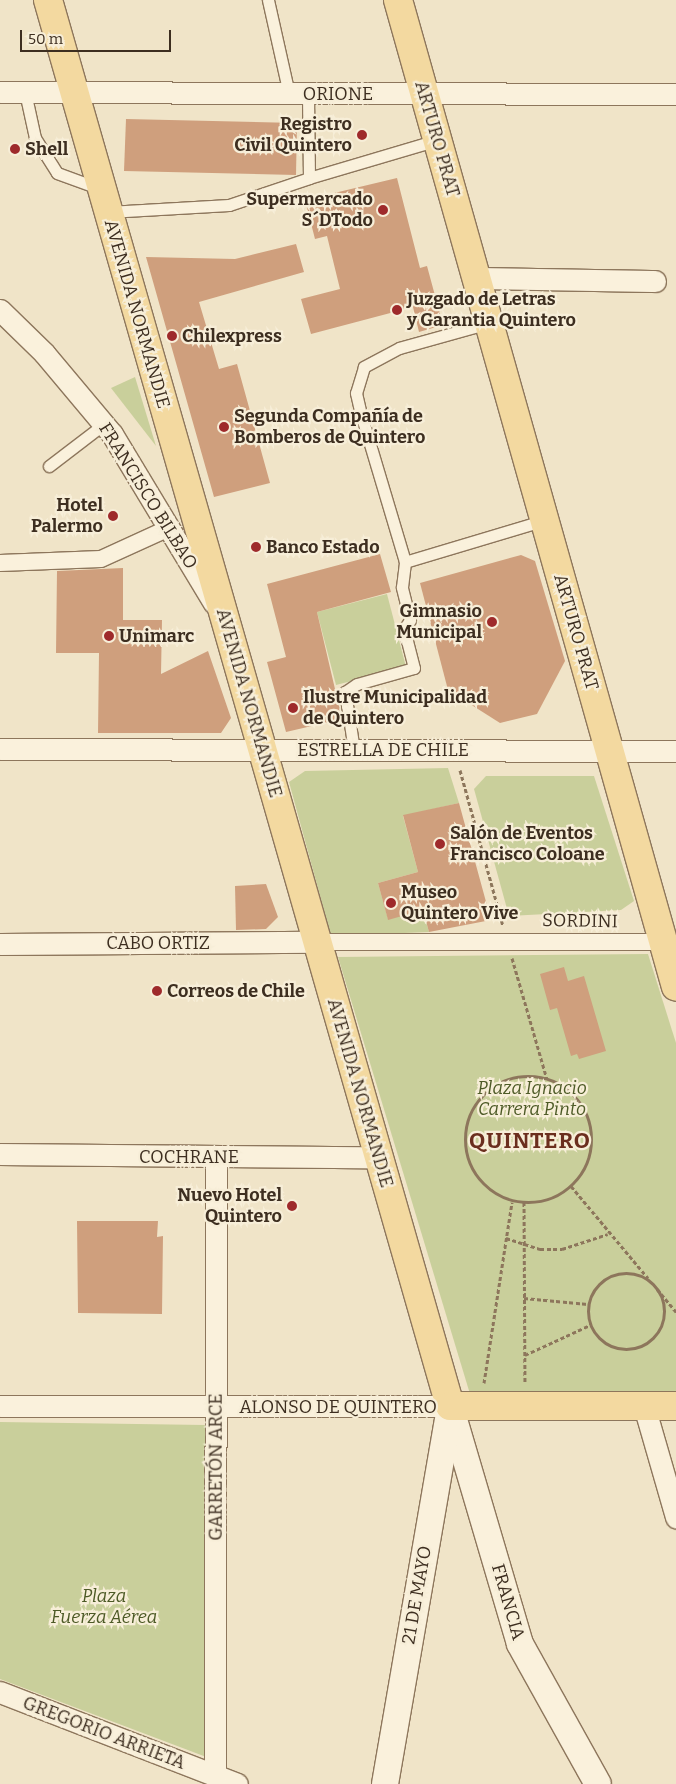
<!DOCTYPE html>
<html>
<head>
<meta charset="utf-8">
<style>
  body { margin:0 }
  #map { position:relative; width:676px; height:1784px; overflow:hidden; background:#f0e4c8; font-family:Bitter,serif }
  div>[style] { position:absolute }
  .green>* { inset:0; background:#c9cf9b }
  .building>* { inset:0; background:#cf9f7d }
  .path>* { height:3px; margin-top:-1.5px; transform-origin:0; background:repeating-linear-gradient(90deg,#8d765c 0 4px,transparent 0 6.5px) }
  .path>.ring { margin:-1.5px; padding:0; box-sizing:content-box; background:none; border:3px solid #8d765c; border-radius:50% }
  .roads { filter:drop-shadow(1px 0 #8d765c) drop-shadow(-1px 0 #8d765c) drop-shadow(0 1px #8d765c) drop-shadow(0 -1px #8d765c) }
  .service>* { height:11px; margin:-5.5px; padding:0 5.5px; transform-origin:5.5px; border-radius:5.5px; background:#faf1dc }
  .pedestrian>* { height:16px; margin:-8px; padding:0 8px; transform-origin:8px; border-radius:8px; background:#faf1dc }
  .minor>* { height:21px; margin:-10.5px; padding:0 10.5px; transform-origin:10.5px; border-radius:10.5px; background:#faf1dc }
  .tertiary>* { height:26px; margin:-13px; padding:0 13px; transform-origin:13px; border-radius:13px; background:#faf1dc }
  .primary>* { height:28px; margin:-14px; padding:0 14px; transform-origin:14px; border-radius:14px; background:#f3d9a0 }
  .dots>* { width:14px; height:14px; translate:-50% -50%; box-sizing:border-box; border:2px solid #f7eed8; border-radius:50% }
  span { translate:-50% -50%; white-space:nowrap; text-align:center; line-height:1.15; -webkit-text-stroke:4.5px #f7eed8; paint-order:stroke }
  .street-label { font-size:18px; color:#3d2e20 }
  .poi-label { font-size:18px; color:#3d2e20; font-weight:700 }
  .right { translate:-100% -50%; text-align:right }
  .left { translate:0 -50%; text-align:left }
  .park-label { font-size:18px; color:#4d5a26; font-style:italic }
  .district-label { font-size:22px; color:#6b2e1e; font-weight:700; letter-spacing:1px }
  .scale { position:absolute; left:20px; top:30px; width:151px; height:22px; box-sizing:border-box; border:2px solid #3d2e20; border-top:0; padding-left:6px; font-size:15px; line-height:18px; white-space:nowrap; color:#3d2e20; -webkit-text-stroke:4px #f7eed8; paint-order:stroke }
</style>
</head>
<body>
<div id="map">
  <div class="green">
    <i style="clip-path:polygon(135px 377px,156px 446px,111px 388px)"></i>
    <i style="clip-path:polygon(387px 594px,406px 667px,336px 685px,317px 612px)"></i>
    <i style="clip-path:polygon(448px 768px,459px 803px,403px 816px,418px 872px,378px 883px,388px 919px,423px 910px,429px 932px,331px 936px,289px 782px,305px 771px)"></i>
    <i style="clip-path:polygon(486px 776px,594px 776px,634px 901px,621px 910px,509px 916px,474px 789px)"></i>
    <i style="clip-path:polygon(648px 954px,676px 1043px,676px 1393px,470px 1394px,338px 957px)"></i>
    <i style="clip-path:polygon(0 1422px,205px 1425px,209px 1758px,0 1679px)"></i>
  </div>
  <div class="building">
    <i style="clip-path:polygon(126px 119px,297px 123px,296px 175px,124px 171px)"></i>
    <i style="clip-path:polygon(397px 178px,420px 268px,427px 266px,443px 325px,419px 332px,413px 307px,311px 334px,301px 299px,340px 289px,327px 236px,315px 239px,305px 200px)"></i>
    <i style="clip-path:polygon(296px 244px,304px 272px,199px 302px,219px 369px,237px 364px,270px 483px,214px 497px,146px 257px,235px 259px)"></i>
    <i style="clip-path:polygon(380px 554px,391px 592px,317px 612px,342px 719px,286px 732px,267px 662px,286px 657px,267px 584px)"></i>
    <i style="clip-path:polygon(521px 555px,535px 561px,565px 661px,537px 714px,500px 723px,448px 690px,420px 583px)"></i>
    <i style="clip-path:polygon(123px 568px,123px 620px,162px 620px,161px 674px,208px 651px,231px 718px,221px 733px,98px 733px,99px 653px,56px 653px,57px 571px)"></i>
    <i style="clip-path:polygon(459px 803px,491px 920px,429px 932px,423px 910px,388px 920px,378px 883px,418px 872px,403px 815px)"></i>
    <i style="clip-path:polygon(266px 884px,278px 917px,266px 929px,236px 930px,235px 886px)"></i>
    <i style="clip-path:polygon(564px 967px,568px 981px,584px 976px,606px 1051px,579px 1059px,577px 1054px,571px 1056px,557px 1008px,550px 1010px,540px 974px)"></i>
    <i style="clip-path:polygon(77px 1221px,158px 1221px,157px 1237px,163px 1236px,162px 1314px,78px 1313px)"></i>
  </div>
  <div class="path">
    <i style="left:460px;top:770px;width:162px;rotate:74.6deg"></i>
    <i style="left:512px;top:958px;width:126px;rotate:73.9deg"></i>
    <i class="ring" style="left:465px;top:1076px;width:123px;height:123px"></i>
    <i style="left:571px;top:1186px;width:120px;rotate:50.1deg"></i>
    <i style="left:524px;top:1202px;width:181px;rotate:89.7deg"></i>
    <i style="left:506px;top:1238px;width:36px;rotate:18deg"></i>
    <i style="left:540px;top:1249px;width:22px"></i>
    <i style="left:562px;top:1249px;width:48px;rotate:-18.1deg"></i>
    <i class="ring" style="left:588px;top:1273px;width:73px;height:73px"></i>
    <i style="left:657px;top:1289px;width:30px;rotate:50deg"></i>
    <i style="left:524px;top:1298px;width:64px;rotate:5.4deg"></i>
    <i style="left:525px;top:1355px;width:72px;rotate:-24.8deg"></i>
    <i style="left:484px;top:1383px;width:183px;rotate:-81.2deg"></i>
  </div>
  <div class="roads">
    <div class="service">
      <i style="left:268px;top:0;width:96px;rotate:77.4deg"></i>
      <i style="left:25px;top:92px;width:47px;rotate:77.7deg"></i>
      <i style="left:35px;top:138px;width:41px;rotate:57.8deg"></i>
      <i style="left:57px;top:173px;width:47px;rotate:20deg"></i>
      <i style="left:309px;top:178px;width:134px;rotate:-16.5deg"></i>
      <i style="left:108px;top:212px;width:121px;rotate:-3.3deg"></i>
      <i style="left:229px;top:205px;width:84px;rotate:-18.6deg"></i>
      <i style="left:309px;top:178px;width:84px;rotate:-90.7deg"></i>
      <i style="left:489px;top:323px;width:93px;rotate:164.5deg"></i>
      <i style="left:399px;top:348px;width:40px;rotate:152deg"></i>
      <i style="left:364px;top:367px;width:27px;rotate:107deg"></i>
      <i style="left:356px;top:393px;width:22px;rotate:77deg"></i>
      <i style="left:361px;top:414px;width:154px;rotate:73.4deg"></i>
      <i style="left:405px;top:562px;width:146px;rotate:-16.7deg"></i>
      <i style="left:49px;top:466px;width:69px;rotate:-37.4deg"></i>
      <i style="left:354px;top:750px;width:59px;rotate:-98.8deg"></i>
      <i style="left:345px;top:692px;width:14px;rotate:-34deg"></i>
      <i style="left:357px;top:684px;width:59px;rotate:-15.7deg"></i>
      <i style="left:414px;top:668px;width:40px;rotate:-104.4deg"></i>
      <i style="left:404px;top:629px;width:11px;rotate:-56deg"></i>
      <i style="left:410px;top:620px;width:34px;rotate:-104deg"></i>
      <i style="left:402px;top:587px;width:25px;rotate:-83deg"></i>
    </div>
    <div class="pedestrian">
      <i style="left:0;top:563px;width:101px;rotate:-2.3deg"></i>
      <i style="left:101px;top:559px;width:75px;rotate:-24.5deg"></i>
      <i style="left:317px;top:942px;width:346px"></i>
    </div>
    <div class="minor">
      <i style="left:0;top:92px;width:676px;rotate:0.17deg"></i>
      <i style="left:476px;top:278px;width:179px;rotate:1deg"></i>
      <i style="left:0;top:310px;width:62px;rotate:44.3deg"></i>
      <i style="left:44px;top:353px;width:106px;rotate:50deg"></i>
      <i style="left:112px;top:434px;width:197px;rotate:58.9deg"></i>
      <i style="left:0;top:749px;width:676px;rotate:0.17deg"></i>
      <i style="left:0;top:944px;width:317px;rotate:-0.4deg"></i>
      <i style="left:0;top:1154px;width:378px;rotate:0.5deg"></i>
      <i style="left:0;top:1406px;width:450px"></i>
      <i style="left:644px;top:1406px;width:116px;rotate:73.9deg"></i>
      <i style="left:0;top:1692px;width:254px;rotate:21.2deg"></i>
      <i style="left:215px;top:1776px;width:618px;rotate:-89.91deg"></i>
    </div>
    <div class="tertiary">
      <i style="left:450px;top:1406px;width:248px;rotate:73.6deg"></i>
      <i style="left:520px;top:1644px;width:160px;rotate:60.9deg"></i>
      <i style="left:385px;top:1784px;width:377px;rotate:-80.2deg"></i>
    </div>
    <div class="primary">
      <i style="left:48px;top:0;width:1462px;rotate:74.04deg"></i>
      <i style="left:450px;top:1406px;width:226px"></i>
      <i style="left:398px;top:0;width:1025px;rotate:74.27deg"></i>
    </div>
  </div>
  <div class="dots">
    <i style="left:362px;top:135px;background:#9e2a2b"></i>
    <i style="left:15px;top:149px;background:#9e2a2b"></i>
    <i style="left:383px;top:210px;background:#9e2a2b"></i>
    <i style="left:397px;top:310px;background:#9e2a2b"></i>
    <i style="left:172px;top:336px;background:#9e2a2b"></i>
    <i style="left:224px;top:427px;background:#9e2a2b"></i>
    <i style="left:113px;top:516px;background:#9e2a2b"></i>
    <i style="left:256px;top:547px;background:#9e2a2b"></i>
    <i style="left:492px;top:622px;background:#9e2a2b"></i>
    <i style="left:109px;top:636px;background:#9e2a2b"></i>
    <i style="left:293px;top:708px;background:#9e2a2b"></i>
    <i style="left:440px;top:844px;background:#9e2a2b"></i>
    <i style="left:391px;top:903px;background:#9e2a2b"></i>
    <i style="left:157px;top:991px;background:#9e2a2b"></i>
    <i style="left:292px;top:1206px;background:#9e2a2b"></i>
  </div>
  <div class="street-label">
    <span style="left:338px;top:94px">ORIONE</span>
    <span style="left:437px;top:139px;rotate:74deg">ARTURO PRAT</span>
    <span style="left:137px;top:314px;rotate:74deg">AVENIDA NORMANDIE</span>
    <span style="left:148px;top:496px;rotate:58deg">FRANCISCO BILBAO</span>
    <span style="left:576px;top:632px;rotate:74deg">ARTURO PRAT</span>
    <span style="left:249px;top:703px;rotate:74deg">AVENIDA NORMANDIE</span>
    <span style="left:383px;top:750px">ESTRELLA DE CHILE</span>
    <span style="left:580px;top:921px;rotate:1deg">SORDINI</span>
    <span style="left:158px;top:943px">CABO ORTIZ</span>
    <span style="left:360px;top:1093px;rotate:74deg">AVENIDA NORMANDIE</span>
    <span style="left:189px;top:1157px">COCHRANE</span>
    <span style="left:338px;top:1407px">ALONSO DE QUINTERO</span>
    <span style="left:216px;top:1467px;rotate:-90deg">GARRETÓN ARCE</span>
    <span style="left:417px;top:1595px;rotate:-80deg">21 DE MAYO</span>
    <span style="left:508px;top:1602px;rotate:74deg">FRANCIA</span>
    <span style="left:104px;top:1733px;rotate:21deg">GREGORIO ARRIETA</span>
  </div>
  <div class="poi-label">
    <span class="right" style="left:352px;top:135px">Registro<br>Civil Quintero</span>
    <span class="left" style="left:25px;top:149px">Shell</span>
    <span class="right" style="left:373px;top:210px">Supermercado<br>S´DTodo</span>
    <span class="left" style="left:407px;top:310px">Juzgado de Letras<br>y Garantia Quintero</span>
    <span class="left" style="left:182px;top:336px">Chilexpress</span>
    <span class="left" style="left:234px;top:427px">Segunda Compañía de<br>Bomberos de Quintero</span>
    <span class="right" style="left:103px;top:516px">Hotel<br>Palermo</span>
    <span class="left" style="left:266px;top:547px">Banco Estado</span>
    <span class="right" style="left:482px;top:622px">Gimnasio<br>Municipal</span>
    <span class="left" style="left:119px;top:636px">Unimarc</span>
    <span class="left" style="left:303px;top:708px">Ilustre Municipalidad<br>de Quintero</span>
    <span class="left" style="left:450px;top:844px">Salón de Eventos<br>Francisco Coloane</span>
    <span class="left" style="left:401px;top:903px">Museo<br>Quintero Vive</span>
    <span class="left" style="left:167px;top:991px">Correos de Chile</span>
    <span class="right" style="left:282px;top:1206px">Nuevo Hotel<br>Quintero</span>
  </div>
  <div class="park-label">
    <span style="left:532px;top:1099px">Plaza Ignacio<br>Carrera Pinto</span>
    <span style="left:104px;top:1607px">Plaza<br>Fuerza Aérea</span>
  </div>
  <div class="district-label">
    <span style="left:530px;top:1141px">QUINTERO</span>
  </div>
  <div class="scale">50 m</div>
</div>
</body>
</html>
